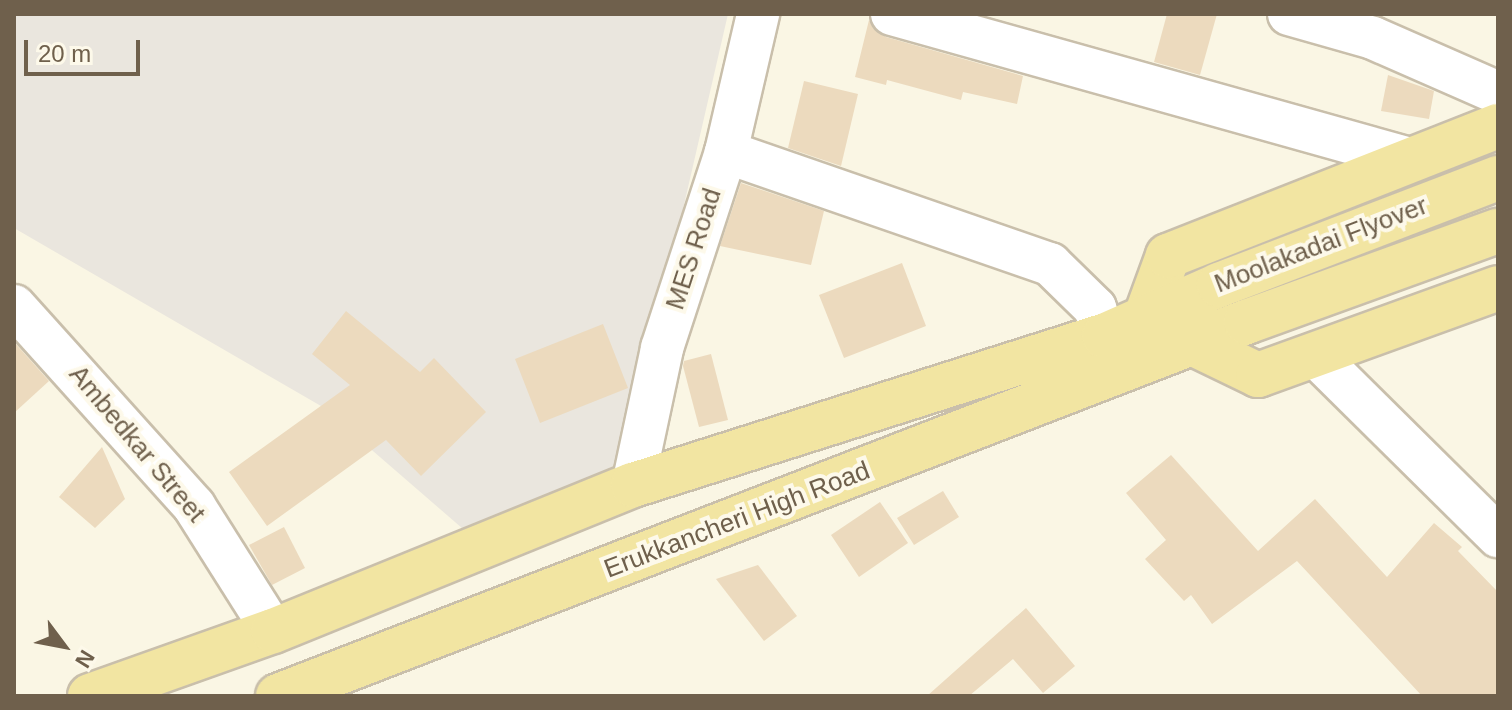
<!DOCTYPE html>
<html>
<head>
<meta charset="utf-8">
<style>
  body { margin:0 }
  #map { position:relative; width:1512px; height:710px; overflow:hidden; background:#faf6e4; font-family:Arial,sans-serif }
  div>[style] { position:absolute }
  .industrial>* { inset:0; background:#eae6de }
  .building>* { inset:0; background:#ecdabe }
  .roads { filter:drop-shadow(2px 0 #c9bfab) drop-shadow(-2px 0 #c9bfab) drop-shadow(0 2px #c9bfab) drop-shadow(0 -2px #c9bfab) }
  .minor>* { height:42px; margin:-21px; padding:0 21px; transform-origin:21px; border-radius:21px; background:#fff }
  .primary>* { height:44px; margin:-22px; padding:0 22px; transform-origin:22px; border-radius:22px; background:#f2e5a2 }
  span { translate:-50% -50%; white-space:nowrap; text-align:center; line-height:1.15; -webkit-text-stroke:8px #fdf9ea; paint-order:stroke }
  .street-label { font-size:26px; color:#6f604c }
  .frame { position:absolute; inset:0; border:16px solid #6f604c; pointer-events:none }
  .north { position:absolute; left:24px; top:606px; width:80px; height:80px; -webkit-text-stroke:6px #fdf9ea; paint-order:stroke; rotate:122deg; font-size:22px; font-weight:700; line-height:32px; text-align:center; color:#6f604c }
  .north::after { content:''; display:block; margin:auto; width:28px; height:36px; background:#6f604c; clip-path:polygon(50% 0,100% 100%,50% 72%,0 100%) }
  .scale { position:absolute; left:24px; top:40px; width:116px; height:36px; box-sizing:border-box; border:4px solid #6f604c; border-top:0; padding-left:10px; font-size:24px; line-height:28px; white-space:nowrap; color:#6f604c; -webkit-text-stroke:6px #fdf9ea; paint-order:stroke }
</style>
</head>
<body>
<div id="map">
  <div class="industrial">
    <i style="clip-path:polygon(14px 14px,728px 14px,624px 465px,470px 535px,321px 406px,14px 228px)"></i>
  </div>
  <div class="building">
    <i style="clip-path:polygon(1167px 14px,1217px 14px,1200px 75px,1154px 62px)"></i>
    <i style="clip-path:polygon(869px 20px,886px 37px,1023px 76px,1017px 104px,963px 92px,961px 100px,887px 80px,886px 85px,855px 77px)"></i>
    <i style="clip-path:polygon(1388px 75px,1434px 91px,1429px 119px,1381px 111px)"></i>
    <i style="clip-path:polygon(804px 81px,858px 94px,841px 166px,788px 148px)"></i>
    <i style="clip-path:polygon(741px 183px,824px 211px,811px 265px,720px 246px)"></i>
    <i style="clip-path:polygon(902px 263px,926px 326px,844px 358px,819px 295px)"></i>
    <i style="clip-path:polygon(346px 311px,420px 372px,434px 358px,486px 412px,421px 476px,386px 440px,267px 526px,229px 472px,350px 385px,312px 354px)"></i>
    <i style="clip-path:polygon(603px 324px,628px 388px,540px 423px,515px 359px)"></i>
    <i style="clip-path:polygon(14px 342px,49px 381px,14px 413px)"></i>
    <i style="clip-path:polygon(711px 354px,728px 420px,699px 427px,683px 366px,684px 361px)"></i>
    <i style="clip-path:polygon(102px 447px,125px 499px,95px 528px,59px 497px)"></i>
    <i style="clip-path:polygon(1171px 455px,1258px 551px,1315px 499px,1387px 577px,1434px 523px,1462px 547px,1458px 551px,1498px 592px,1498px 696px,1422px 696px,1297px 561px,1212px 624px,1191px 595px,1184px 601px,1145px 559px,1166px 540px,1126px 493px)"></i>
    <i style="clip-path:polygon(943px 491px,959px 517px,914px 545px,897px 518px)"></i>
    <i style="clip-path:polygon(880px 502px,908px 543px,859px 577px,831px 535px)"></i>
    <i style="clip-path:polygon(284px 527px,305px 568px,272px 585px,249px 545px)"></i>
    <i style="clip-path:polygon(758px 565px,797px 616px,764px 641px,716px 579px)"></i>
    <i style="clip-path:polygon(1026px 608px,1075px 666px,1043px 693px,1013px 659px,969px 696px,927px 696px)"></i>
  </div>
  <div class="roads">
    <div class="minor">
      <i style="left:892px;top:14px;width:534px;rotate:15.65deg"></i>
      <i style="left:1289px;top:14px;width:87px;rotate:15.9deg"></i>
      <i style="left:1373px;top:38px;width:137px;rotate:23.7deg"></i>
      <i style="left:726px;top:152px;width:343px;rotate:19.1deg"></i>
      <i style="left:1050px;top:264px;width:63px;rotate:44.4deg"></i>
      <i style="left:1095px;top:308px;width:29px;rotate:72deg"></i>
      <i style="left:14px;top:306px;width:269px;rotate:48deg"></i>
      <i style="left:194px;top:506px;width:148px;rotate:57.7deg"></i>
      <i style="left:1317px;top:357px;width:255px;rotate:44.7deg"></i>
      <i style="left:633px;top:485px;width:140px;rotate:-78deg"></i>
      <i style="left:662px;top:348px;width:206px;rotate:-71.9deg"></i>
      <i style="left:726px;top:152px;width:142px;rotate:-76.9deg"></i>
    </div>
    <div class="primary">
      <i style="left:1146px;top:316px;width:64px;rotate:-69.9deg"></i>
      <i style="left:1168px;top:256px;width:355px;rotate:-21.5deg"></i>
      <i style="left:1196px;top:345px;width:69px;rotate:25.8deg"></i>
      <i style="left:1258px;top:375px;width:255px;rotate:-19.9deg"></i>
      <i style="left:90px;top:696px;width:194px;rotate:-19.6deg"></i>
      <i style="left:273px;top:631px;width:388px;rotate:-22.1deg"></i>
      <i style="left:633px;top:485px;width:494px;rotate:-17.6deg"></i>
      <i style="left:1104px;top:336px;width:126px;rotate:-23.9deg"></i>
      <i style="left:1219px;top:285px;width:299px;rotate:-21deg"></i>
      <i style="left:278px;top:696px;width:1038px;rotate:-21.12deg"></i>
      <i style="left:1246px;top:322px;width:268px;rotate:-19.9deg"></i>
    </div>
  </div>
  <div class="street-label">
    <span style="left:1321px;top:245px;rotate:-21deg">Moolakadai Flyover</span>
    <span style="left:694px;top:249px;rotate:-72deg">MES Road</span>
    <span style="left:137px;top:444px;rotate:50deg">Ambedkar Street</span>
    <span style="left:737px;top:520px;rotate:-21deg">Erukkancheri High Road</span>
  </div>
  <div class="frame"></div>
  <div class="north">N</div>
  <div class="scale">20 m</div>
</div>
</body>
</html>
